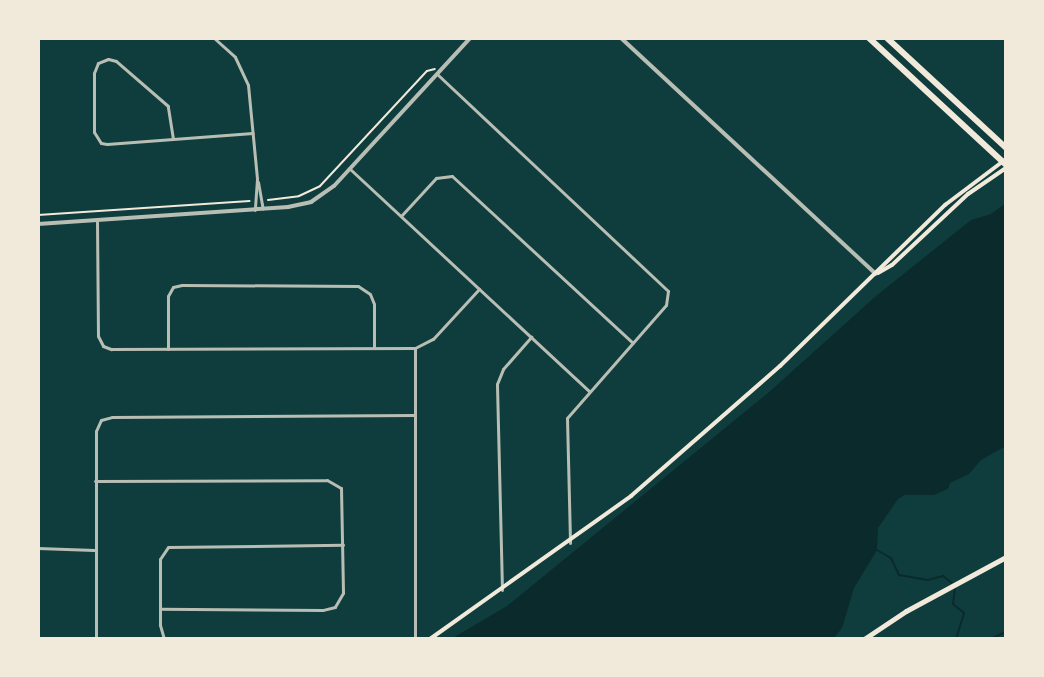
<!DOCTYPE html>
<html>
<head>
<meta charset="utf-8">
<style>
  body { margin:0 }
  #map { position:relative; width:1044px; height:677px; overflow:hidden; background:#0f3d3e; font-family:"Work Sans",sans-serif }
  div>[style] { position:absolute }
  .water>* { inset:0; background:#0a2a2b }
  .stream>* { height:2px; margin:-1px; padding:0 1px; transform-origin:1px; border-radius:1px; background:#0a2a2b }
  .path>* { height:2px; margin:-1px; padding:0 1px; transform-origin:1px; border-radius:1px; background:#f1e9da }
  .minor>* { height:3px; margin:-1.5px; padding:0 1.5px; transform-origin:1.5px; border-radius:1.5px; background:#b8beb3 }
  .tertiary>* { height:4px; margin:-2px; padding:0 2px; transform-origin:2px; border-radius:2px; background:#b8beb3 }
  .secondary>* { height:4px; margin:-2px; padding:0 2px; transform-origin:2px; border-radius:2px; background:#f1e9da }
  .primary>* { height:5px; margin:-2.5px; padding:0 2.5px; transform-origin:2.5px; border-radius:2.5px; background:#f1e9da }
  .motorway>* { height:6px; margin:-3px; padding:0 3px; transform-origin:3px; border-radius:3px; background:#f1e9da }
  span { translate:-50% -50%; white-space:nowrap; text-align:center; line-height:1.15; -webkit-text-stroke:6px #f1e9da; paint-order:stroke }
  .frame { position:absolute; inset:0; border:40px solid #f1e9da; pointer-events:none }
</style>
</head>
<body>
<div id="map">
  <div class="water">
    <i style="clip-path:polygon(1006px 203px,1006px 446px,981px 460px,969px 474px,950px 483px,948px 489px,934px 495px,905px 495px,898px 499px,878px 528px,877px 550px,854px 588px,842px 628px,833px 639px,451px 639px,507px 606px,768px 393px,876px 296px,971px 220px,991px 214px)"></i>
  </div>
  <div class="stream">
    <i style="left:877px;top:550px;width:16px;rotate:30deg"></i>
    <i style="left:891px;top:558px;width:19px;rotate:65deg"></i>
    <i style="left:899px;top:575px;width:29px;rotate:10deg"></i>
    <i style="left:928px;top:580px;width:16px;rotate:-15deg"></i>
    <i style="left:943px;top:576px;width:11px;rotate:38deg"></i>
    <i style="left:955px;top:588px;width:16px;rotate:97deg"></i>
    <i style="left:953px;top:604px;width:14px;rotate:39deg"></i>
    <i style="left:964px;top:613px;width:27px;rotate:107deg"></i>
    <i style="left:990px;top:639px;width:17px;rotate:-24deg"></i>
  </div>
  <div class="path">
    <i style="left:268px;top:200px;width:31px;rotate:-7deg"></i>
    <i style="left:299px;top:196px;width:23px;rotate:-25deg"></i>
    <i style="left:320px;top:186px;width:157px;rotate:-47.1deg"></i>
    <i style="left:427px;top:71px;width:8px;rotate:-14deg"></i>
    <i style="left:38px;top:215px;width:212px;rotate:-3.8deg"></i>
  </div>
  <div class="minor">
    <i style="left:214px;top:38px;width:28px;rotate:42deg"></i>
    <i style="left:235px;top:57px;width:31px;rotate:65deg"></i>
    <i style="left:248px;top:85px;width:94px;rotate:84.5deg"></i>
    <i style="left:257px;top:179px;width:31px;rotate:94deg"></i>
    <i style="left:437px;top:74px;width:317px;rotate:43.2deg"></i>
    <i style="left:668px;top:291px;width:14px;rotate:98deg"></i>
    <i style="left:666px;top:305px;width:150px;rotate:131.2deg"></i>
    <i style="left:567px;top:418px;width:125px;rotate:88.6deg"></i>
    <i style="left:173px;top:139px;width:33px;rotate:-99deg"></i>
    <i style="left:168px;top:106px;width:69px;rotate:-139.1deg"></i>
    <i style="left:116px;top:61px;width:8px;rotate:-166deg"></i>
    <i style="left:108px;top:59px;width:11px;rotate:158deg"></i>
    <i style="left:98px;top:63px;width:11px;rotate:112deg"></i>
    <i style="left:94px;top:73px;width:59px;rotate:90deg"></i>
    <i style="left:94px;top:132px;width:13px;rotate:58deg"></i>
    <i style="left:101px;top:143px;width:6px;rotate:9deg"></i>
    <i style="left:107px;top:144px;width:146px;rotate:-4.3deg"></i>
    <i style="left:350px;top:169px;width:326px;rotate:42.9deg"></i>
    <i style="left:258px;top:182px;width:27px;rotate:80deg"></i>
    <i style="left:401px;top:216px;width:52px;rotate:-47.4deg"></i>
    <i style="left:436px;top:178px;width:16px;rotate:-7deg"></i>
    <i style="left:452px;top:176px;width:246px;rotate:42.7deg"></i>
    <i style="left:97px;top:222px;width:114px;rotate:89.5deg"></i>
    <i style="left:98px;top:336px;width:11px;rotate:63deg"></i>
    <i style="left:103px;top:346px;width:9px;rotate:21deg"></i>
    <i style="left:111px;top:349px;width:304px;rotate:-0.2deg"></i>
    <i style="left:415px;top:348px;width:20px;rotate:-27deg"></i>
    <i style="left:433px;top:339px;width:68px;rotate:-47.4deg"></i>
    <i style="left:168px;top:349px;width:53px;rotate:-90deg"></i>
    <i style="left:168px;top:296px;width:10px;rotate:-61deg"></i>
    <i style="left:173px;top:287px;width:9px;rotate:-13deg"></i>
    <i style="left:182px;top:285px;width:176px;rotate:0.3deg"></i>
    <i style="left:358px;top:286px;width:14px;rotate:34deg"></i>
    <i style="left:370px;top:294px;width:11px;rotate:68deg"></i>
    <i style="left:374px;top:304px;width:44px;rotate:90deg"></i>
    <i style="left:95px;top:481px;width:232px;rotate:-0.2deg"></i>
    <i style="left:327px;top:480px;width:16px;rotate:30deg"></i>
    <i style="left:341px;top:488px;width:105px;rotate:88.9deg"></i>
    <i style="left:343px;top:593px;width:16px;rotate:120deg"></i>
    <i style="left:335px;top:607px;width:12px;rotate:166deg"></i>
    <i style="left:323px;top:610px;width:163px;rotate:-179.6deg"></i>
    <i style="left:38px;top:548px;width:56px;rotate:2deg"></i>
    <i style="left:502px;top:590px;width:206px;rotate:-91.4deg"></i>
    <i style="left:497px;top:384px;width:16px;rotate:-68deg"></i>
    <i style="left:503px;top:369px;width:43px;rotate:-48.8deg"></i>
    <i style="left:96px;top:639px;width:208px;rotate:-90deg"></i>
    <i style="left:96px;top:431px;width:12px;rotate:-66deg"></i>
    <i style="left:101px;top:420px;width:11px;rotate:-15deg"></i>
    <i style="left:112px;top:417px;width:303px;rotate:-0.4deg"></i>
    <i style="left:164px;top:639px;width:15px;rotate:-106deg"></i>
    <i style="left:160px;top:625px;width:66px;rotate:-90deg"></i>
    <i style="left:160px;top:559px;width:14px;rotate:-56deg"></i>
    <i style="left:168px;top:547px;width:175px;rotate:-0.7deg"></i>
    <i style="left:415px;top:639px;width:291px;rotate:-90deg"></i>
  </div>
  <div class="tertiary">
    <i style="left:621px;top:38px;width:347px;rotate:42.8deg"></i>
    <i style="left:38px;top:224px;width:251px;rotate:-3.9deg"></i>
    <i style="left:288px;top:207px;width:24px;rotate:-12deg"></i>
    <i style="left:311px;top:202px;width:28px;rotate:-35deg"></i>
    <i style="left:334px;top:186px;width:201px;rotate:-47.4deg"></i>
  </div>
  <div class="secondary">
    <i style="left:878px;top:273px;width:16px;rotate:-30deg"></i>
    <i style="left:892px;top:265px;width:104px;rotate:-43.1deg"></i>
    <i style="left:968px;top:194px;width:46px;rotate:-34.4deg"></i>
    <i style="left:430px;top:639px;width:247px;rotate:-35.4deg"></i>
    <i style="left:631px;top:496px;width:198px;rotate:-41.1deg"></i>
    <i style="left:780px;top:366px;width:231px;rotate:-44.3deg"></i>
    <i style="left:945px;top:205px;width:76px;rotate:-37deg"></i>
  </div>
  <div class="primary">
    <i style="left:864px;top:639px;width:50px;rotate:-33.7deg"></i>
    <i style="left:906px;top:611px;width:114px;rotate:-28.4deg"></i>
  </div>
  <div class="motorway">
    <i style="left:869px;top:38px;width:187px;rotate:42.8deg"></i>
    <i style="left:887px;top:38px;width:162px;rotate:42.7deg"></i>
  </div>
  <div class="frame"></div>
</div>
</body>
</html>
